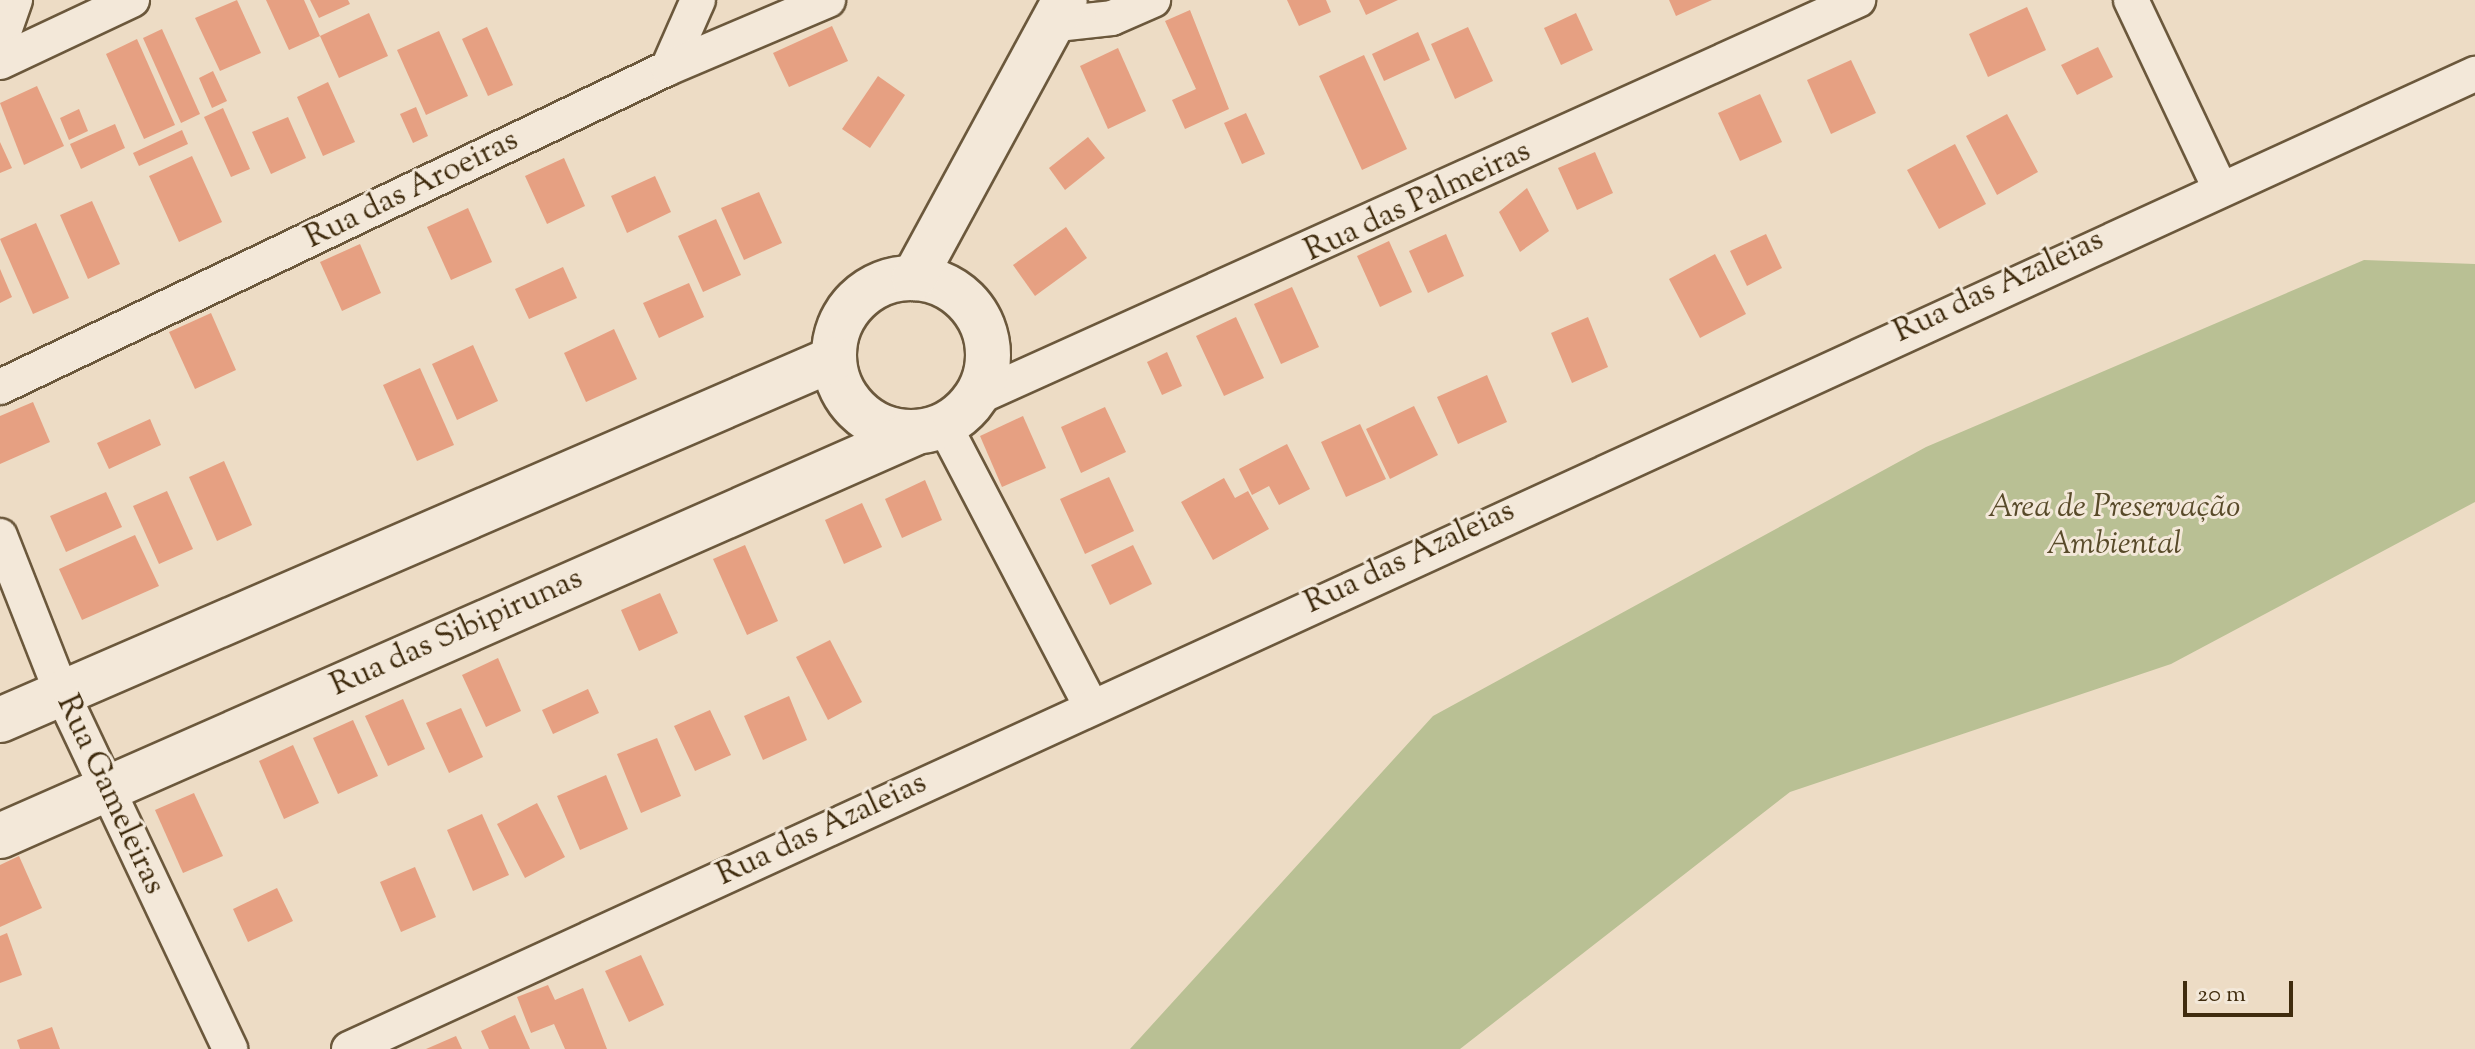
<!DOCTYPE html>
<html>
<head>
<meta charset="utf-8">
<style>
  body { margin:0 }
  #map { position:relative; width:2475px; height:1049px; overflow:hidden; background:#eddcc5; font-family:"Sorts Mill Goudy",serif }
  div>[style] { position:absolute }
  .green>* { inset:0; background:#b9c094 }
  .building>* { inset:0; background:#e6a082 }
  .roads { filter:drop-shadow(2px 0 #6b583c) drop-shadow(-2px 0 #6b583c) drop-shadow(0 2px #6b583c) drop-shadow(0 -2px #6b583c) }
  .street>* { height:34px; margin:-17px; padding:0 17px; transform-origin:17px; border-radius:17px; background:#f3e8d9 }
  .secondary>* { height:44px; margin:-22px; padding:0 22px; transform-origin:22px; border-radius:22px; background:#f3e8d9 }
  .secondary>.ring { margin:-22px; padding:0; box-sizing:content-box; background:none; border:44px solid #f3e8d9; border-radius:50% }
  span { translate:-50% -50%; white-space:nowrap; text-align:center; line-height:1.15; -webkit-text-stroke:6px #f3e8d9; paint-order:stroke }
  .street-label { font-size:32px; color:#402c0e }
  .park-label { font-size:32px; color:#584a29; font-style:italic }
  .scale { position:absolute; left:2183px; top:981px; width:110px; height:36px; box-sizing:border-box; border:4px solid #402c0e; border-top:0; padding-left:10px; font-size:24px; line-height:28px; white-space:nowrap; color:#402c0e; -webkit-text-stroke:6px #f3e8d9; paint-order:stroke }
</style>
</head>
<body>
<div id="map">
  <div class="green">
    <i style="clip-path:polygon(2364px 260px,2475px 264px,2475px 502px,2171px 664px,1790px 792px,1460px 1049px,1130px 1049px,1433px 716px,1926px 447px)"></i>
  </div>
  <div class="building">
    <i style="clip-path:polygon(237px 0,261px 53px,220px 71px,195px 18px)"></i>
    <i style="clip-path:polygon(266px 0,304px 0,320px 36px,289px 50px)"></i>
    <i style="clip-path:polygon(310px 0,348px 0,350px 4px,319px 18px)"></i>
    <i style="clip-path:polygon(1287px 0,1326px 0,1331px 12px,1299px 26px)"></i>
    <i style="clip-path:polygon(1359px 0,1398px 0,1366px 15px)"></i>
    <i style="clip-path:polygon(1669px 0,1712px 0,1676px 16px)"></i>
    <i style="clip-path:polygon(2027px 7px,2046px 50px,1988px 77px,1969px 34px)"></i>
    <i style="clip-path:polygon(1190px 10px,1229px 109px,1185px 129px,1172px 100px,1196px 89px,1165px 21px)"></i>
    <i style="clip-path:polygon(369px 13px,388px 56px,339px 78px,320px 36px)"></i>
    <i style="clip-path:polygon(1576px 13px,1593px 50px,1561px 65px,1544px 28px)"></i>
    <i style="clip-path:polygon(832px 26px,848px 61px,789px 87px,773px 53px)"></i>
    <i style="clip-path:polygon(487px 27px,513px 85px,488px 96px,462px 39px)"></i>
    <i style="clip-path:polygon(1468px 27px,1493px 81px,1455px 99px,1431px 44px)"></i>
    <i style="clip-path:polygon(162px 29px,200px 114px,181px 123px,143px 38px)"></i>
    <i style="clip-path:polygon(439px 31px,468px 96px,426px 115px,397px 50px)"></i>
    <i style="clip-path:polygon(1418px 32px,1430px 60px,1384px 81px,1372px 54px)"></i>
    <i style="clip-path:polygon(137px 39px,175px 125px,144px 139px,106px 54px)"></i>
    <i style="clip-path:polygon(2098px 47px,2113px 77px,2077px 95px,2061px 65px)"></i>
    <i style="clip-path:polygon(1118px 48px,1146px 111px,1108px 129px,1080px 66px)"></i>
    <i style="clip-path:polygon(1364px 55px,1407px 149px,1362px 170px,1319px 76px)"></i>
    <i style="clip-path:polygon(1851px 60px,1876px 113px,1831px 134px,1807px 80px)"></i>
    <i style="clip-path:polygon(213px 71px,227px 101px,212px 108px,199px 78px)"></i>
    <i style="clip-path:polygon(878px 76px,905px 95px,870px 148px,842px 129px)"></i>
    <i style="clip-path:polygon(328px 82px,355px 142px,323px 156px,297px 97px)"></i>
    <i style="clip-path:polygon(37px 86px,64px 146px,24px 165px,0 103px)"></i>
    <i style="clip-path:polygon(1760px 94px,1782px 142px,1740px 161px,1718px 113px)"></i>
    <i style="clip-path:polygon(416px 107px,428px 136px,413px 143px,400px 114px)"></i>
    <i style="clip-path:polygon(223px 108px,250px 169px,231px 177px,204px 117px)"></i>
    <i style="clip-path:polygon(79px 109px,88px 131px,69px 140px,60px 118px)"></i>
    <i style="clip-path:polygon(1246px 113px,1265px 154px,1242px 164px,1224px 123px)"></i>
    <i style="clip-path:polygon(2007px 114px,2038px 172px,1997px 195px,1966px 136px)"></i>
    <i style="clip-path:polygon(288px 117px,306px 158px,271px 174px,252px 132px)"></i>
    <i style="clip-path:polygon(115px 124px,125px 148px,81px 169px,70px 144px)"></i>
    <i style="clip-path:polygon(182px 130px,188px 144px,139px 166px,133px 153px)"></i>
    <i style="clip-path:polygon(1088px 137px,1105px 158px,1065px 190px,1049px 168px)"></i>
    <i style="clip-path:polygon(0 142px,12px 168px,0 173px)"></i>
    <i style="clip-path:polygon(1955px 144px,1986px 204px,1939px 229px,1907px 170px)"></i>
    <i style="clip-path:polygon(1595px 152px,1613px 193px,1577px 210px,1558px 168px)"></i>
    <i style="clip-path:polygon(192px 156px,222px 222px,179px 242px,149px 176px)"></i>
    <i style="clip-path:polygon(564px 158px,585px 206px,547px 224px,525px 176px)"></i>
    <i style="clip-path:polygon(655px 176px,671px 212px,627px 233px,611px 196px)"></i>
    <i style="clip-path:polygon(1527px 188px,1549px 231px,1520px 252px,1499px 212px)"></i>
    <i style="clip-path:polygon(759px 192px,782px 243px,744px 260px,721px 208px)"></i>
    <i style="clip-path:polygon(92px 201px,120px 264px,88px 279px,60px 215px)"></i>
    <i style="clip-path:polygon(468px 208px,492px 262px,451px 280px,427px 227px)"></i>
    <i style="clip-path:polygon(716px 219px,741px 275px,703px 292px,678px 236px)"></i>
    <i style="clip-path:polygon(36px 223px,69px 298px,33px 314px,0 239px)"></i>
    <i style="clip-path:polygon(1066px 227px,1087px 258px,1035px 296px,1013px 265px)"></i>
    <i style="clip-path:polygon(1446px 234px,1464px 276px,1428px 293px,1409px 251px)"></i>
    <i style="clip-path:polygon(1766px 234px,1782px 268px,1747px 286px,1730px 251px)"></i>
    <i style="clip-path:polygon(1389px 241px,1412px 292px,1380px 307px,1357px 256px)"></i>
    <i style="clip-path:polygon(360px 244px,381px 293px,342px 311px,320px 262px)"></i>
    <i style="clip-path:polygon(1715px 254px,1746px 314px,1700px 338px,1669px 279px)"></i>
    <i style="clip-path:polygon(563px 267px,577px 298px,529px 319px,515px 289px)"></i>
    <i style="clip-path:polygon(0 269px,12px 297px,0 303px)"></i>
    <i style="clip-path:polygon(689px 283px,704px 317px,659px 338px,643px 303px)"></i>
    <i style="clip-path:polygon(1292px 287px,1319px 347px,1281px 364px,1254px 304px)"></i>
    <i style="clip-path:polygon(211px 313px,236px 370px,195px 389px,169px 332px)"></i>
    <i style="clip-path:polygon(1236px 317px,1264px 378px,1224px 396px,1196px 336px)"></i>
    <i style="clip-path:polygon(1588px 317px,1608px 367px,1572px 383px,1551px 333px)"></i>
    <i style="clip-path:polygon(614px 329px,637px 379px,586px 402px,564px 353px)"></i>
    <i style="clip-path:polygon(473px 345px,498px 401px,457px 420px,432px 364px)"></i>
    <i style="clip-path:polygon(1167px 352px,1182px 386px,1162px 395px,1147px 362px)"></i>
    <i style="clip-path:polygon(420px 368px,454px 445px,417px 461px,383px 385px)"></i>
    <i style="clip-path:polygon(1487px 375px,1507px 422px,1458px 444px,1437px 397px)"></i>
    <i style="clip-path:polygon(33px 402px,50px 442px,0 464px,0 416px)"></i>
    <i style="clip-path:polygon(1414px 406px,1438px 455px,1390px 479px,1366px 429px)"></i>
    <i style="clip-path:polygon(1105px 407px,1126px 452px,1081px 473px,1061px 427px)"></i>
    <i style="clip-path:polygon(1023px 416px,1046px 468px,1002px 487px,980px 436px)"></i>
    <i style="clip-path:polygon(150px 419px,161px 445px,109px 469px,97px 443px)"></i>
    <i style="clip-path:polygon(1360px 424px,1386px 479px,1346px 497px,1321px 442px)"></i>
    <i style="clip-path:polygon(1287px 444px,1310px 489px,1279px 505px,1269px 486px,1252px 495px,1239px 469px)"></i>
    <i style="clip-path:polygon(224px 461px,252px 525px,217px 541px,189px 477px)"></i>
    <i style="clip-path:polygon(1109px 477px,1134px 531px,1085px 554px,1060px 499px)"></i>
    <i style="clip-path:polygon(1224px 478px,1235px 498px,1248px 491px,1269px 529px,1213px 560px,1181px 502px)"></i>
    <i style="clip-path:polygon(925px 480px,942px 520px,902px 538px,885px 499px)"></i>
    <i style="clip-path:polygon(167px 491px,193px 549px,159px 564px,133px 506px)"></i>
    <i style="clip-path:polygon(106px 492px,122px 527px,66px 552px,50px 516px)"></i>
    <i style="clip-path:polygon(862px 503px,882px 547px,844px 564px,825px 520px)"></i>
    <i style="clip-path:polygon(135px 535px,159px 586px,82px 620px,59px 569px)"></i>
    <i style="clip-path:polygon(745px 545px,778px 621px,747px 635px,713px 559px)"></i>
    <i style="clip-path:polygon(1133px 545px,1152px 584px,1110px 605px,1091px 565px)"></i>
    <i style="clip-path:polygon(660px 593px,678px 633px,639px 651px,621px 610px)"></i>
    <i style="clip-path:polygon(830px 640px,862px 702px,828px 720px,796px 657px)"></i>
    <i style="clip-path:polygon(498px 658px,521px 711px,486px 727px,462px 675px)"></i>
    <i style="clip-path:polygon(588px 689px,599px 713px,553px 734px,542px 710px)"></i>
    <i style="clip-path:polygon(789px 696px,807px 740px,763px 760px,744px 716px)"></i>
    <i style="clip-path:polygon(403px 699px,425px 749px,388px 766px,365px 716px)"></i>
    <i style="clip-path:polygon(461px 708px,483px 757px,449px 773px,426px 723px)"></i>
    <i style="clip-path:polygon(710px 710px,731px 755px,695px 771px,674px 726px)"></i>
    <i style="clip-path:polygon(353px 720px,378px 776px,338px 794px,313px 738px)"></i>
    <i style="clip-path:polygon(657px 738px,681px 796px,641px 813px,617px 754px)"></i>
    <i style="clip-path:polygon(293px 745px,319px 803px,284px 819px,259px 761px)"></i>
    <i style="clip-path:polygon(606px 775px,628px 829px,580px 850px,557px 796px)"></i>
    <i style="clip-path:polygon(194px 793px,223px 856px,183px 873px,155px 810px)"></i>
    <i style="clip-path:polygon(537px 803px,565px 857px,525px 878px,497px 824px)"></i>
    <i style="clip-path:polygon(482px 814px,509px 875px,473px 891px,447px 830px)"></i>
    <i style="clip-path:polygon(19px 856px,42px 908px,0 927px,0 865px)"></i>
    <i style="clip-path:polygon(415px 867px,436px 917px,401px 932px,380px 882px)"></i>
    <i style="clip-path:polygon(277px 888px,293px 921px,248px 942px,233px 909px)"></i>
    <i style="clip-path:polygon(7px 933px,22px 975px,0 983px,0 936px)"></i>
    <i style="clip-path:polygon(641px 955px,664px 1005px,629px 1022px,605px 971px)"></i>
    <i style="clip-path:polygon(548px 985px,555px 1000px,583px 988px,607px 1049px,565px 1049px,554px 1024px,531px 1033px,517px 997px)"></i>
    <i style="clip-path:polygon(515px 1015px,530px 1049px,489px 1049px,481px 1031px)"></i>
    <i style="clip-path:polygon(52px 1027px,60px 1049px,20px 1049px,17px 1040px)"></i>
    <i style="clip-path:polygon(456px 1036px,462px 1049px,426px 1049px)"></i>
  </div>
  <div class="roads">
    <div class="street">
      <i style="left:2131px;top:0;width:206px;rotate:64.7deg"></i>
      <i style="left:1048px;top:25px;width:64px;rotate:-6.2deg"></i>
      <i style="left:1112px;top:18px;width:45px;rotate:-23.7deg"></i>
      <i style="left:0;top:43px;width:46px;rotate:-70.8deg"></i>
      <i style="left:0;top:62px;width:146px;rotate:-25.2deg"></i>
      <i style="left:668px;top:68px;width:74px;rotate:-66.2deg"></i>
      <i style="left:0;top:387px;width:740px;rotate:-25.53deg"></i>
      <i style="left:668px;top:68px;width:174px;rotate:-23deg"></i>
      <i style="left:976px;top:398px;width:968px;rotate:-24.29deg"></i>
      <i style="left:944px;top:425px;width:317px;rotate:62.4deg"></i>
      <i style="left:0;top:536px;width:167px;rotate:68.5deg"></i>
      <i style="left:61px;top:691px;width:396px;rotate:64.7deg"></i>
      <i style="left:349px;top:1049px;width:2339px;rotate:-24.64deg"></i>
    </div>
    <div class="secondary">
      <i class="ring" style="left:834px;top:278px;width:110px;height:110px"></i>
      <i style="left:914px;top:278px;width:316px;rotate:-61.5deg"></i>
      <i style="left:0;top:720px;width:908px;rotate:-23.43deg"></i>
      <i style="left:0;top:836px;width:1000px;rotate:-23.77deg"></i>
    </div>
  </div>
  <div class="street-label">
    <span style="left:412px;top:190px;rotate:-26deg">Rua das Aroeiras</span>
    <span style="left:1418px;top:202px;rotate:-25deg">Rua das Palmeiras</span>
    <span style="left:1999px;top:287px;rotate:-25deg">Rua das Azaleias</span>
    <span style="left:1410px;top:558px;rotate:-25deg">Rua das Azaleias</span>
    <span style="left:457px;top:633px;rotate:-24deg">Rua das Sibipirunas</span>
    <span style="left:110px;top:795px;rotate:65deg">Rua Gameleiras</span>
    <span style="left:822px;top:830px;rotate:-25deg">Rua das Azaleias</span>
  </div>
  <div class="park-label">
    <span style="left:2114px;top:527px">Area de Preservação<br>Ambiental</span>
  </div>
  <div class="scale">20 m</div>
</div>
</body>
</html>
